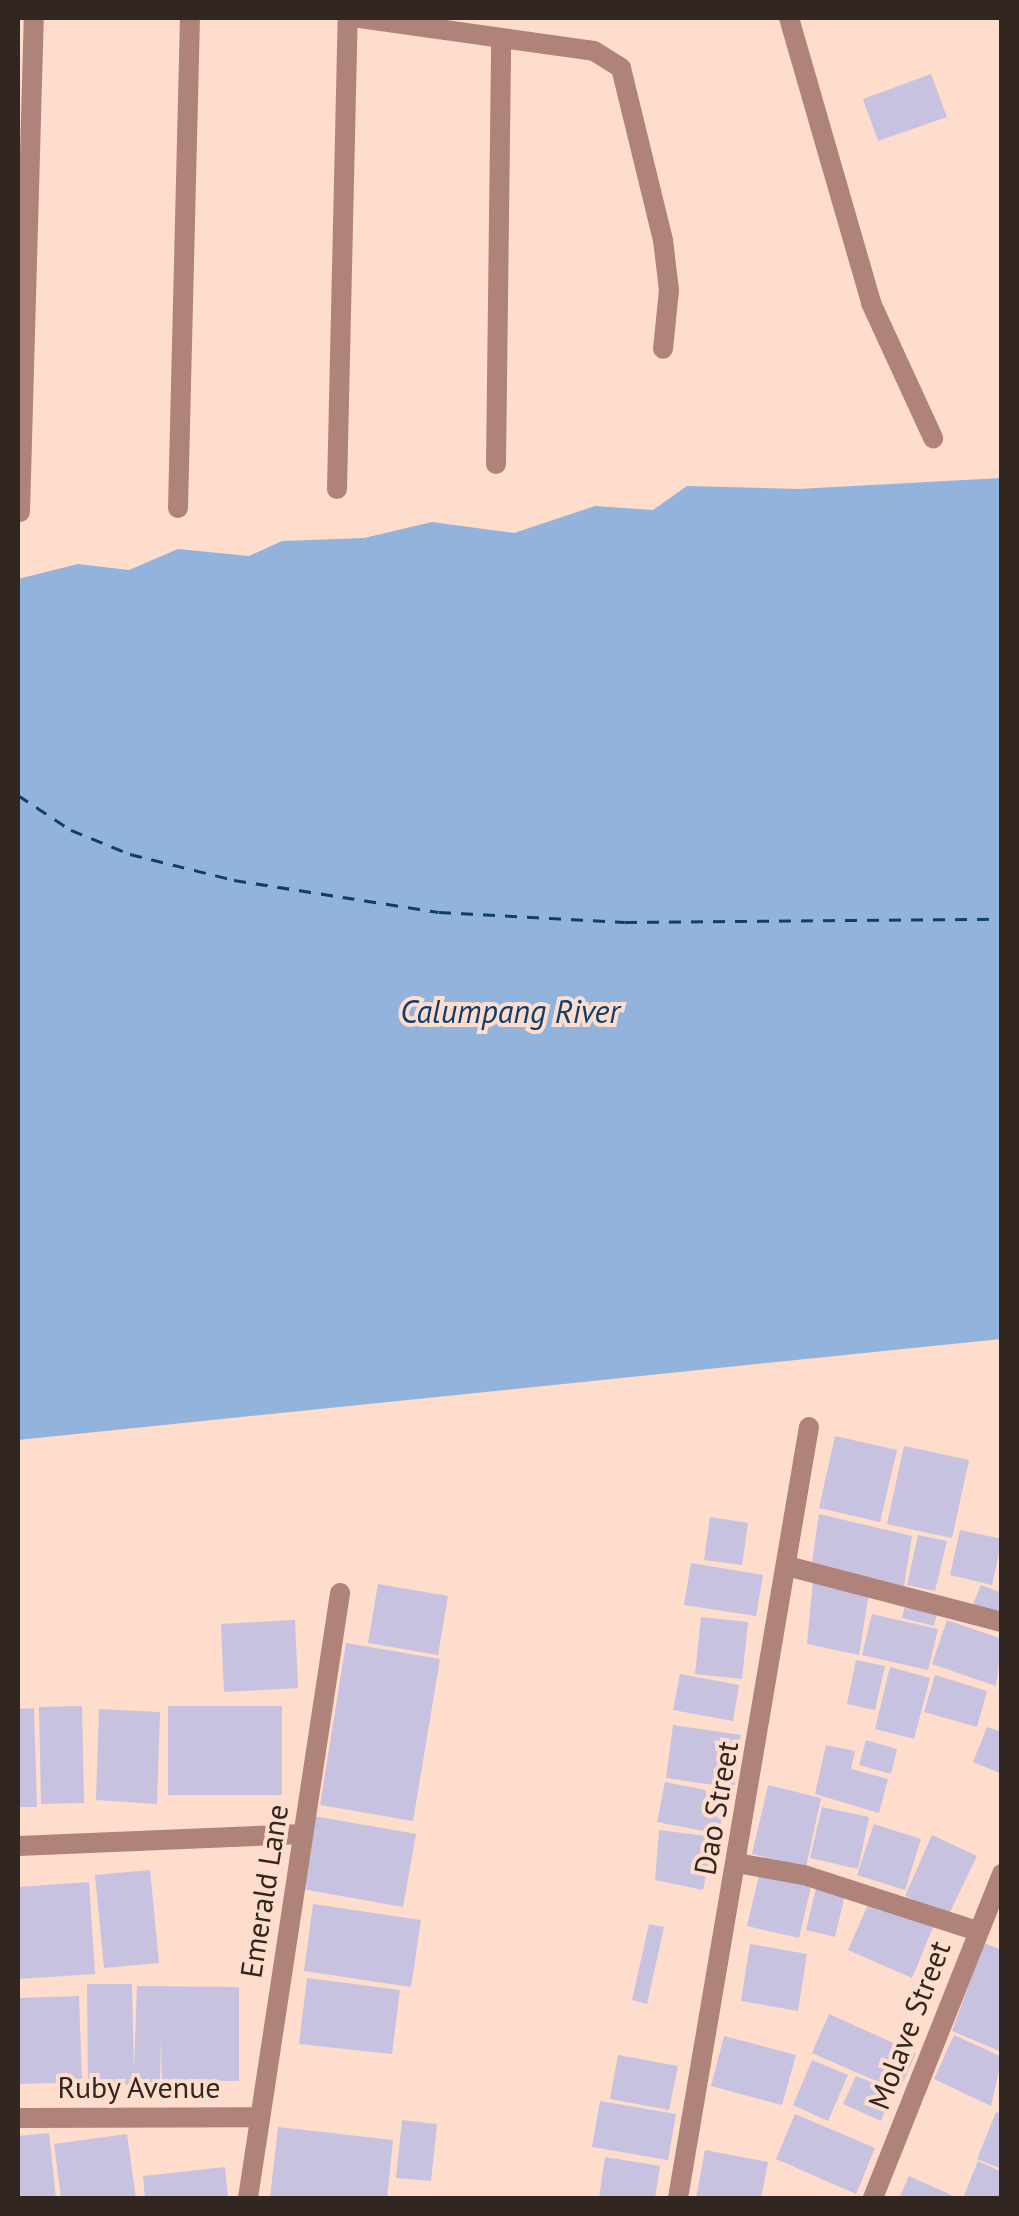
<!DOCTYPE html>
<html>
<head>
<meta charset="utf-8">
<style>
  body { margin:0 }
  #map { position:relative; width:1019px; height:2216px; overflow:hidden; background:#feddcd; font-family:"PT Sans",sans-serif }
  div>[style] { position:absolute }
  .water>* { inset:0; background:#92b3db }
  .ferry>* { height:2.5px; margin-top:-1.25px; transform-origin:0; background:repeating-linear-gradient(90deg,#0e3e6f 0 12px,transparent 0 22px) }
  .building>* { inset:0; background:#c6c2e0 }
  .lane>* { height:20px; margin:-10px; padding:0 10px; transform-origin:10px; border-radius:10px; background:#af827a }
  .street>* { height:20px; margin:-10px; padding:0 10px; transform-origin:10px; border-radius:10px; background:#af827a }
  span { translate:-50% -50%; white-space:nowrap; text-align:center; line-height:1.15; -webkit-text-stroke:8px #feddcd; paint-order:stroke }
  .street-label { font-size:30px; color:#322620 }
  .water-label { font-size:32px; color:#0e3e6f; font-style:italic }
  .frame { position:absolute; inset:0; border:20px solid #322620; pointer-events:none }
</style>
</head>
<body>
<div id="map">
  <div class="water">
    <i style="clip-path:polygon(1001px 478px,1001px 1339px,18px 1440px,18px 579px,78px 564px,129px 570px,178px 549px,249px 556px,282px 541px,364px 538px,432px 522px,514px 533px,595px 506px,653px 510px,687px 486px,798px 489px)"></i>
  </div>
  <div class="ferry">
    <i style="left:18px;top:795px;width:64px;rotate:33.4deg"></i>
    <i style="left:71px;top:830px;width:64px;rotate:22.1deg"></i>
    <i style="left:130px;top:854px;width:107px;rotate:14deg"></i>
    <i style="left:234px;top:880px;width:207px;rotate:8.9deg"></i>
    <i style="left:439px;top:912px;width:186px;rotate:3.1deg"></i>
    <i style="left:625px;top:922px;width:377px;rotate:-0.5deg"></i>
  </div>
  <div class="building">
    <i style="clip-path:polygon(931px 74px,947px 117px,878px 141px,863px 99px)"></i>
    <i style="clip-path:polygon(835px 1436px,897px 1450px,880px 1522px,819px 1508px)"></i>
    <i style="clip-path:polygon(904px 1446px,969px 1460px,952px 1538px,887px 1524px)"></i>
    <i style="clip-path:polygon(819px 1514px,912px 1536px,904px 1586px,812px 1562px)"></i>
    <i style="clip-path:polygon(710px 1517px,748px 1523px,742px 1565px,704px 1560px)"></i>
    <i style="clip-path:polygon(960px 1530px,1002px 1539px,992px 1585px,950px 1575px)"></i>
    <i style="clip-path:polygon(918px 1535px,947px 1541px,935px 1591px,907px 1585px)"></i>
    <i style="clip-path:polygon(691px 1563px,763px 1575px,756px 1616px,684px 1605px)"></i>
    <i style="clip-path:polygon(813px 1581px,869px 1593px,859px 1655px,807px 1644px)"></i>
    <i style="clip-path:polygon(378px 1584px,448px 1596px,438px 1655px,368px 1643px)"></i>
    <i style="clip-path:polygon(981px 1585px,1002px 1593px,1002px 1616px,973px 1604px)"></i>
    <i style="clip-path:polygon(907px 1597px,939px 1606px,934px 1626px,902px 1618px)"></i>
    <i style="clip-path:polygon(872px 1614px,938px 1629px,928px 1670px,862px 1655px)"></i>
    <i style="clip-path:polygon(701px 1617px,748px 1622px,742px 1679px,695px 1674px)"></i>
    <i style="clip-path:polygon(295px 1620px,298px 1688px,224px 1692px,221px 1624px)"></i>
    <i style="clip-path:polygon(947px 1620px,1002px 1639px,996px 1686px,932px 1664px)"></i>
    <i style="clip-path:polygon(346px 1643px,440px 1659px,413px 1821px,320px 1805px)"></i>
    <i style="clip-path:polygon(856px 1660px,885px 1666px,875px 1710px,847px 1704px)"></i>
    <i style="clip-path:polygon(890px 1667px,930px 1678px,914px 1739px,875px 1729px)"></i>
    <i style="clip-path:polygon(680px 1674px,739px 1685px,733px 1721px,673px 1710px)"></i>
    <i style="clip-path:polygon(935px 1675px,987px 1691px,977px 1727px,924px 1712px)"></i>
    <i style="clip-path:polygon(82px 1706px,84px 1803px,41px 1804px,39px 1707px)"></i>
    <i style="clip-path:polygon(168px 1706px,282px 1706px,282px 1795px,168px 1795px)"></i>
    <i style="clip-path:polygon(34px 1708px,37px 1807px,18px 1807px,18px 1709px)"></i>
    <i style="clip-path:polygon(99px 1709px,160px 1712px,157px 1804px,96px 1800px)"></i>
    <i style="clip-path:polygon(673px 1725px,741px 1735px,734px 1788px,666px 1778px)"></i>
    <i style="clip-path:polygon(987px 1727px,1002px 1732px,1002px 1774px,973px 1762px)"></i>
    <i style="clip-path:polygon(866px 1740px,897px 1749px,891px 1774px,859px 1765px)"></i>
    <i style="clip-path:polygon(826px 1745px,855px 1751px,851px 1769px,888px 1779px,879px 1813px,815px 1794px)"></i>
    <i style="clip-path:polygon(665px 1782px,726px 1794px,719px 1834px,657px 1822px)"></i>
    <i style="clip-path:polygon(768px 1785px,821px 1798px,806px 1867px,752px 1854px)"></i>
    <i style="clip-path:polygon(822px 1807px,869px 1817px,858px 1869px,810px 1858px)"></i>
    <i style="clip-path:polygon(314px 1816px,416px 1834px,403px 1907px,302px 1889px)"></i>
    <i style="clip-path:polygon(874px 1824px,921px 1839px,905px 1890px,857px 1875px)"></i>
    <i style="clip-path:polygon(659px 1830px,714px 1837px,703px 1890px,655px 1880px)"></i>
    <i style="clip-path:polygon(932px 1835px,977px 1856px,948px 1916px,905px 1896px)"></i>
    <i style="clip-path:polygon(150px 1870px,159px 1963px,104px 1968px,95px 1875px)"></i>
    <i style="clip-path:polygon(759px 1875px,811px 1887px,799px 1938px,747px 1926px)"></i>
    <i style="clip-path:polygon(89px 1882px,95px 1974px,18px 1979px,18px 1887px)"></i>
    <i style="clip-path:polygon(816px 1888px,845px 1895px,835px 1937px,806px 1930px)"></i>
    <i style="clip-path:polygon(871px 1898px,934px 1925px,912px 1978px,848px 1950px)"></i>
    <i style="clip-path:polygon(313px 1904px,421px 1920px,411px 1987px,304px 1971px)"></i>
    <i style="clip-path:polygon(649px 1924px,664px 1927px,647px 2004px,632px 2000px)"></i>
    <i style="clip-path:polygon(984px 1943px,1002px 1950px,1002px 2052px,952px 2031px)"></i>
    <i style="clip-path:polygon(750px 1944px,807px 1954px,798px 2011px,741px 2001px)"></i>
    <i style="clip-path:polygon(307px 1978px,400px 1990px,392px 2054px,299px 2044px)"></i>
    <i style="clip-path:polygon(87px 1984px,132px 1984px,134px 2070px,137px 1986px,239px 1987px,239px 2081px,162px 2081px,161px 2037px,160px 2084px,88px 2085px)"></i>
    <i style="clip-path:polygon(79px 1996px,82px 2082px,18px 2084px,18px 1998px)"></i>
    <i style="clip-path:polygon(829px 2014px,916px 2053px,899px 2091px,812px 2053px)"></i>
    <i style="clip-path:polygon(954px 2035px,1002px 2057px,991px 2106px,934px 2079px)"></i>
    <i style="clip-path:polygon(724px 2036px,796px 2055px,782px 2105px,711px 2086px)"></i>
    <i style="clip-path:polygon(618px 2055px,678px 2066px,669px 2110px,610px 2099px)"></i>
    <i style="clip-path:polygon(812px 2060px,848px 2075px,828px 2121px,793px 2105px)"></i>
    <i style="clip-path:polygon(856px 2076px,893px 2091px,881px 2121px,843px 2104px)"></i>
    <i style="clip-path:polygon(600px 2101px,676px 2114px,668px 2160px,592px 2147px)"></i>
    <i style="clip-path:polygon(996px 2112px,1002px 2114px,1002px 2169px,977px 2159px)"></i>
    <i style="clip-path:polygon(795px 2114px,875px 2148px,856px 2194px,776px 2159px)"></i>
    <i style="clip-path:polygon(402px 2120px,437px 2124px,431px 2181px,396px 2178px)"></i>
    <i style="clip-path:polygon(278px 2127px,393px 2140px,387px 2198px,270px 2198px)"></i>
    <i style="clip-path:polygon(49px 2133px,56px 2198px,18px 2198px,18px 2136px)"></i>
    <i style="clip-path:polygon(127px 2134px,136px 2198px,61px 2198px,54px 2144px)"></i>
    <i style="clip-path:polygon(705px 2150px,768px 2162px,761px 2198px,696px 2198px)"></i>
    <i style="clip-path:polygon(605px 2157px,660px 2166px,655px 2198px,599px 2198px)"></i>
    <i style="clip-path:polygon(978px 2161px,1002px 2172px,1002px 2198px,963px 2198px)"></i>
    <i style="clip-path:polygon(225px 2167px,228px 2198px,145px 2198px,143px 2176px)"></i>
    <i style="clip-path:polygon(909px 2176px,958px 2198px,899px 2198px)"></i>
  </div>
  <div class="lane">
    <i style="left:787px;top:1566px;width:222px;rotate:14.6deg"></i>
    <i style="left:737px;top:1863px;width:68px;rotate:10.2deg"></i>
    <i style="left:804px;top:1875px;width:182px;rotate:17.9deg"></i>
  </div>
  <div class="street">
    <i style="left:360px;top:18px;width:236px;rotate:8deg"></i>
    <i style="left:594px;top:51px;width:32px;rotate:32deg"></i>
    <i style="left:621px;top:68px;width:177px;rotate:76.3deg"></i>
    <i style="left:663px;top:240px;width:50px;rotate:83.2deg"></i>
    <i style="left:669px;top:290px;width:59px;rotate:95.8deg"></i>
    <i style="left:789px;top:18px;width:297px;rotate:73.9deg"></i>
    <i style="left:871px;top:303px;width:149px;rotate:65.3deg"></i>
    <i style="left:496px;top:464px;width:424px;rotate:-89.3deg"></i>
    <i style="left:337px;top:489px;width:471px;rotate:-88.7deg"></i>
    <i style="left:178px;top:508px;width:490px;rotate:-88.6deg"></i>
    <i style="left:20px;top:512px;width:494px;rotate:-88.4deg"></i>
    <i style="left:18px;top:1846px;width:284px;rotate:-2.4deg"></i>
    <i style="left:18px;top:2118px;width:242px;rotate:-0.2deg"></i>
    <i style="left:248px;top:2198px;width:612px;rotate:-81.35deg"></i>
    <i style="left:678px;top:2198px;width:782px;rotate:-80.36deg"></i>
    <i style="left:873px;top:2198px;width:349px;rotate:-68.3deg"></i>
  </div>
  <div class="street-label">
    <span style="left:716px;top:1808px;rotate:-80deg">Dao Street</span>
    <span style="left:264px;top:1891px;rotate:-81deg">Emerald Lane</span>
    <span style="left:909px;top:2025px;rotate:-69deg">Molave Street</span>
    <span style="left:139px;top:2087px">Ruby Avenue</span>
  </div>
  <div class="water-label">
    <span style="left:510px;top:1011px">Calumpang River</span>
  </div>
  <div class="frame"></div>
</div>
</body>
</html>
